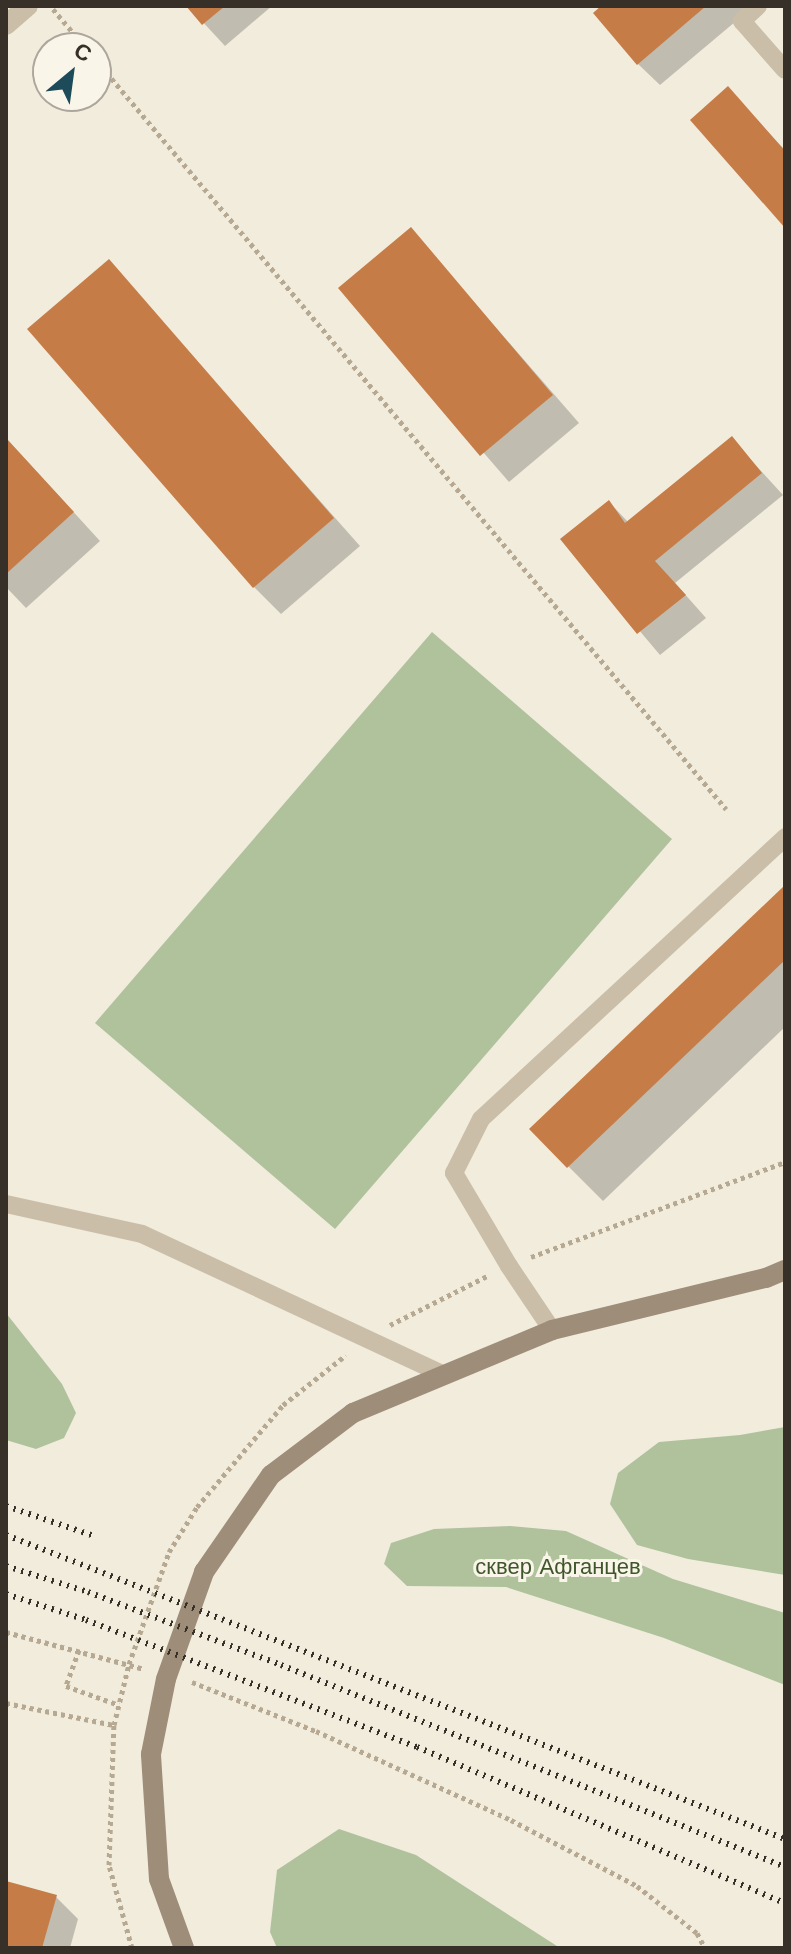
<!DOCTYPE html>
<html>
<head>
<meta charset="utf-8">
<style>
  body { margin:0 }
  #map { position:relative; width:791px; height:1954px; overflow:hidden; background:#f2ecdd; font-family:"Work Sans",sans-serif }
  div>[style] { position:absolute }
  .green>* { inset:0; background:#afc29c }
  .shadow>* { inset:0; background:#0003 }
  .building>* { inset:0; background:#c67c46 }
  .path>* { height:5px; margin-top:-2.5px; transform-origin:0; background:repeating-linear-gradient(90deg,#b7a892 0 4px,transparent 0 8px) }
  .lane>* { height:18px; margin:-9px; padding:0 9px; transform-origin:9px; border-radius:9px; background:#cbbea8 }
  .street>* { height:20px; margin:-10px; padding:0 10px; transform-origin:10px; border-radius:10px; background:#cbbea8 }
  .secondary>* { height:20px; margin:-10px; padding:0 10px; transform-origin:10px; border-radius:10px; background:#9e8d79 }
  .rail>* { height:6px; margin-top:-3px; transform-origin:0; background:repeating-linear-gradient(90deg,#373028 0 2px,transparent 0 8px) }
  span { translate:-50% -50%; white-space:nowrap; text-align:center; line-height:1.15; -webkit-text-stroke:6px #faf5e9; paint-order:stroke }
  .park-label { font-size:22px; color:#3f562c }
  .frame { position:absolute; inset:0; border:8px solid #373028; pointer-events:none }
  .north { position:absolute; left:32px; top:32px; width:80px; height:80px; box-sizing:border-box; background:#faf5e9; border:2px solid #aca69c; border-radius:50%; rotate:29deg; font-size:22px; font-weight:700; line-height:32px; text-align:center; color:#373028 }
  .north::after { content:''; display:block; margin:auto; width:28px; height:36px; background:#1e4b59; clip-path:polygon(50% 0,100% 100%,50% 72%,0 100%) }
</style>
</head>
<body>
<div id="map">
  <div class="green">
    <i style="clip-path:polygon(432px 632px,672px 839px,335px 1229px,95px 1023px)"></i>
    <i style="clip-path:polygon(6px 1313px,62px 1384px,76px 1413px,64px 1438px,36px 1449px,6px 1440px)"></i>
    <i style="clip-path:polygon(785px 1427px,785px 1575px,688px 1559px,637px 1545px,610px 1504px,618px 1473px,659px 1442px,740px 1435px)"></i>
    <i style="clip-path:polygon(510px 1526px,566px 1531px,673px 1579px,785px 1613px,785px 1685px,664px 1638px,506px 1587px,407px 1586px,384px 1564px,391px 1543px,434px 1529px)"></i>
    <i style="clip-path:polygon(339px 1829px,416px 1855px,560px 1948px,277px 1948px,270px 1932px,277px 1870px)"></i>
  </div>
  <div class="shadow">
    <i style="clip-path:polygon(188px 6px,272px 6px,225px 46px)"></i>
    <i style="clip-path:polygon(604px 6px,754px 6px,660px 85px,638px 64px)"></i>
    <i style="clip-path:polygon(728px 89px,785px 150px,785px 225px)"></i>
    <i style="clip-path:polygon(411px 230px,579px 423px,509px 482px,341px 288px)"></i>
    <i style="clip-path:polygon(108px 262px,360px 546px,281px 614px,254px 587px)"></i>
    <i style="clip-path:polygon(6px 438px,100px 541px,26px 608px,6px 587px)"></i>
    <i style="clip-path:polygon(732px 439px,783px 495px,675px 583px,706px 618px,660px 655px,562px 539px,609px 502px,629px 523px)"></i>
    <i style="clip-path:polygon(785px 888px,785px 1027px,603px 1201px,568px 1166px)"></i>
    <i style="clip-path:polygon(6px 1883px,56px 1897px,78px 1919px,70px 1948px,6px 1948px)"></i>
  </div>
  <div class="building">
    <i style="clip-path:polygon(186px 6px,225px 6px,202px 25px)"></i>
    <i style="clip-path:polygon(601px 6px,706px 6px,637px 65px,593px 13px)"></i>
    <i style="clip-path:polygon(728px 86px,785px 151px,785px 228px,690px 120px)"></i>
    <i style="clip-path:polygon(411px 227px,553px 395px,480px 456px,338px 288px)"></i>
    <i style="clip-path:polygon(109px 259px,334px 518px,253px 588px,27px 329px)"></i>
    <i style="clip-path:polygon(732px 436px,762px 473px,655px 561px,686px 595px,637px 634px,560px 539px,609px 500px,625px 523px)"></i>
    <i style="clip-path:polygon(6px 438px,74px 512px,6px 574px)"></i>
    <i style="clip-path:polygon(785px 885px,785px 960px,567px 1168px,529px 1129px)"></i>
    <i style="clip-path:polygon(6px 1881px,57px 1895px,42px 1948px,6px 1948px)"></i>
  </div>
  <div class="path">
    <i style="left:53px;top:9px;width:51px;rotate:49.8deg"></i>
    <i style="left:96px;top:60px;width:979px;rotate:49.93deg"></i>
    <i style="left:531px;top:1257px;width:271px;rotate:-20.5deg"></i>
    <i style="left:390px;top:1325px;width:111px;rotate:-26.8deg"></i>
    <i style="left:6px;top:1632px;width:143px;rotate:15deg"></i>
    <i style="left:79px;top:1650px;width:38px;rotate:110deg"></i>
    <i style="left:66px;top:1686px;width:56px;rotate:19.7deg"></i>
    <i style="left:192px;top:1682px;width:133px;rotate:21.6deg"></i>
    <i style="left:316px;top:1731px;width:214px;rotate:24.5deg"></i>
    <i style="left:511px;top:1820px;width:142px;rotate:27.6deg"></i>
    <i style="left:637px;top:1886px;width:76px;rotate:38.1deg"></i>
    <i style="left:697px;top:1933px;width:17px;rotate:62deg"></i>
    <i style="left:6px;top:1703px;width:110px;rotate:11.5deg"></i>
    <i style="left:132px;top:1948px;width:86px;rotate:-105.5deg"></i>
    <i style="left:109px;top:1865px;width:140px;rotate:-88deg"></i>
    <i style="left:114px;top:1725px;width:63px;rotate:-76.2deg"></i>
    <i style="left:129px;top:1664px;width:119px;rotate:-70.3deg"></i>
    <i style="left:169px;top:1552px;width:53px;rotate:-58.1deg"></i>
    <i style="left:197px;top:1507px;width:133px;rotate:-49.9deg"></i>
    <i style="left:283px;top:1405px;width:80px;rotate:-38.4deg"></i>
  </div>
  <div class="lane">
    <i style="left:758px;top:6px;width:22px;rotate:137deg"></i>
    <i style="left:742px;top:21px;width:65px;rotate:48.7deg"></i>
    <i style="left:6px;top:1204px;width:139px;rotate:12.4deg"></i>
    <i style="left:142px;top:1234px;width:334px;rotate:25deg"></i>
    <i style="left:552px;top:1330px;width:77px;rotate:-123.9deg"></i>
    <i style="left:509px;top:1266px;width:108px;rotate:-120.6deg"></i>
    <i style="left:454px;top:1173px;width:60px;rotate:-63.4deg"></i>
    <i style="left:481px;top:1119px;width:415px;rotate:-42.8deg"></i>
  </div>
  <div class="street">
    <i style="left:6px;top:25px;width:29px;rotate:-41deg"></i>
  </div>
  <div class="secondary">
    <i style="left:184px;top:1948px;width:73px;rotate:-109.9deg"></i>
    <i style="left:159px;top:1879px;width:125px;rotate:-93.7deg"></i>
    <i style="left:151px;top:1754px;width:76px;rotate:-78.7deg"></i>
    <i style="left:166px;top:1679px;width:114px;rotate:-70.4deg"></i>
    <i style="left:204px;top:1572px;width:118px;rotate:-55.4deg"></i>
    <i style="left:271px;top:1475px;width:103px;rotate:-37.1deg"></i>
    <i style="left:353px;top:1413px;width:216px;rotate:-22.6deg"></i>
    <i style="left:552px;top:1330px;width:220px;rotate:-13.7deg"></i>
    <i style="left:766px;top:1278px;width:21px;rotate:-23deg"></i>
  </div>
  <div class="rail">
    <i style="left:6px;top:1506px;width:93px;rotate:18.8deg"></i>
    <i style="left:6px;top:1535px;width:836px;rotate:21.32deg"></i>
    <i style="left:6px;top:1566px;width:86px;rotate:17.6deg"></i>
    <i style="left:88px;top:1592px;width:206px;rotate:20.7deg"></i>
    <i style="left:281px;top:1665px;width:543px;rotate:21.84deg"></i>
    <i style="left:6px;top:1594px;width:84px;rotate:18deg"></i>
    <i style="left:86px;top:1620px;width:355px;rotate:21deg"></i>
    <i style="left:417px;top:1747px;width:400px;rotate:23deg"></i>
  </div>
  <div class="park-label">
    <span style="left:558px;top:1567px">сквер Афганцев</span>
  </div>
  <div class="frame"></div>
  <div class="north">С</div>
</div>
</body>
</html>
